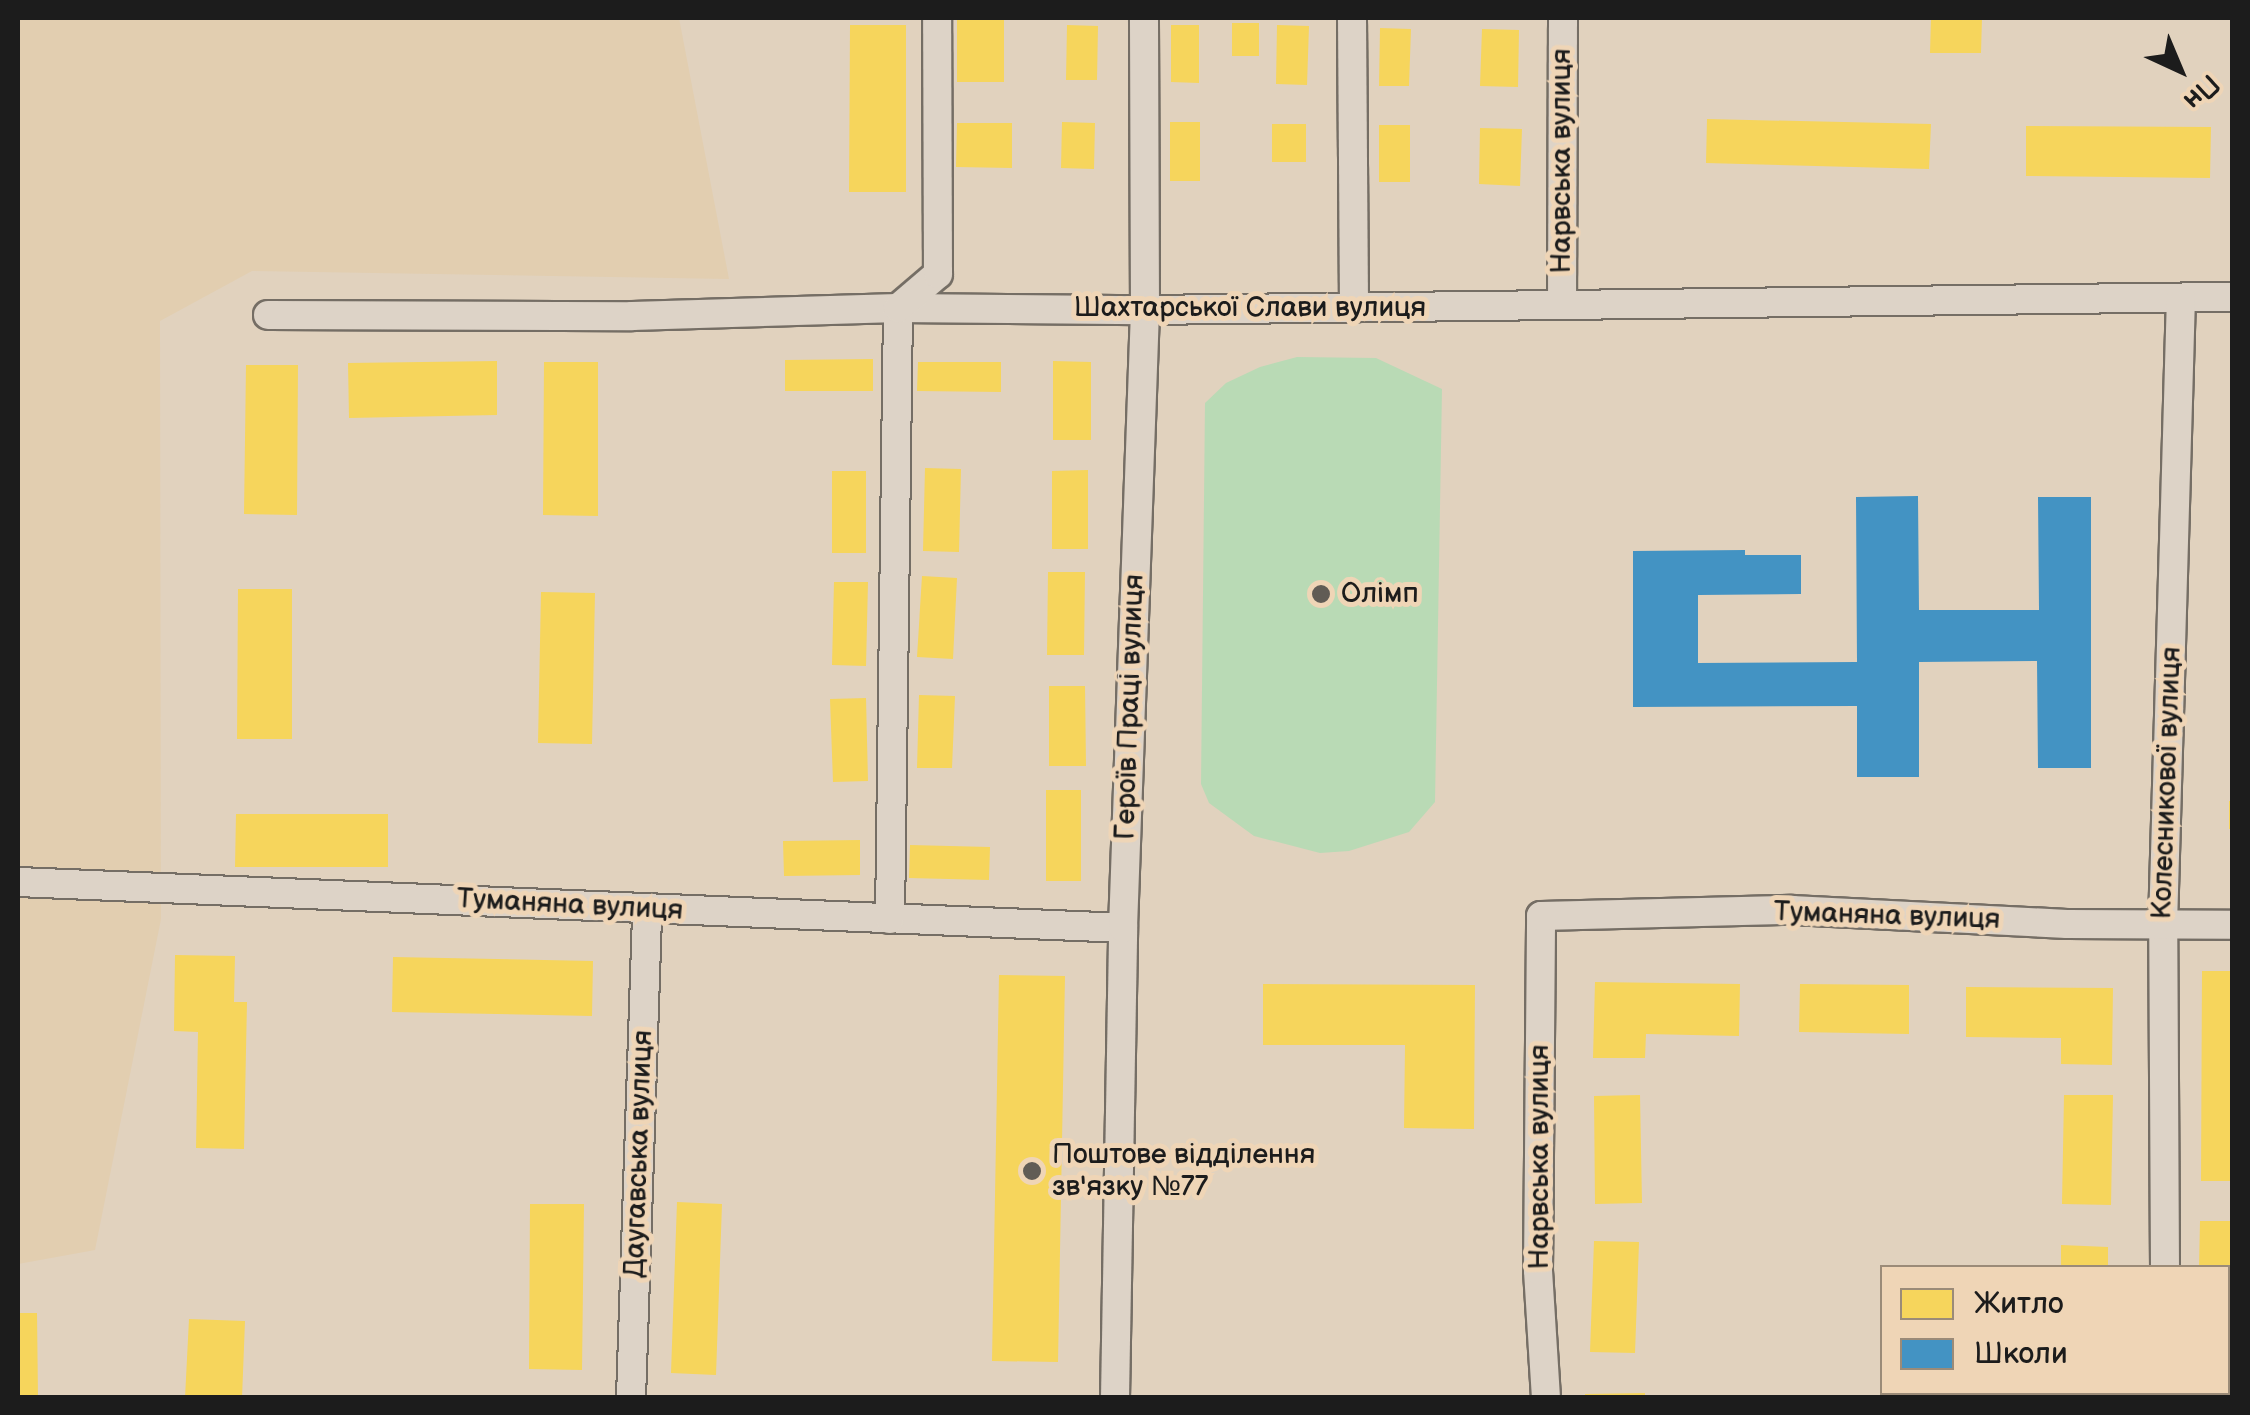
<!DOCTYPE html>
<html>
<head>
<meta charset="utf-8">
<style>
  body { margin:0 }
  #map { position:relative; width:2250px; height:1415px; overflow:hidden; background:#e1d2be; font-family:"Balsamiq Sans",sans-serif }
  div>[style] { position:absolute }
  .built>* { inset:0; background:#e2ceb0 }
  .green>* { inset:0; background:#b9dab5 }
  .homes>* { inset:0; background:#f6d55c }
  .schools>* { inset:0; background:#4393c3 }
  .roads { filter:drop-shadow(2px 0 #756e65) drop-shadow(-2px 0 #756e65) drop-shadow(0 2px #756e65) drop-shadow(0 -2px #756e65) }
  .minor>* { height:28px; margin:-14px; padding:0 14px; transform-origin:14px; border-radius:14px; background:#ddd3c7 }
  .dots>* { width:28px; height:28px; translate:-50% -50%; box-sizing:border-box; border:5px solid #efd5b6; border-radius:50% }
  span { translate:-50% -50%; white-space:nowrap; text-align:center; line-height:1.15; -webkit-text-stroke:10px #efd5b6; paint-order:stroke }
  .street-label { font-size:28px; color:#1c1c1c }
  .poi-label { font-size:28px; color:#1c1c1c }
  .left { translate:0 -50%; text-align:left }
  .frame { position:absolute; inset:0; border:20px solid #1c1c1c; pointer-events:none }
  .legend { position:absolute; left:1880px; top:1265px; width:350px; height:130px; box-sizing:border-box; background:#efd5b6; border:2px solid #9b8b78; margin:0; padding:12px 18px; list-style:none; font-size:30px; color:#1c1c1c }
  .legend li { display:flex; align-items:center; gap:20px; height:50px }
  .legend b { width:50px; border:2px solid #9b8b78 }
  .north { position:absolute; left:2130px; top:20px; width:100px; height:100px; -webkit-text-stroke:8px #efd5b6; paint-order:stroke; rotate:136deg; font-size:28px; font-weight:700; line-height:40px; text-align:center; color:#1c1c1c }
  .north::after { content:''; display:block; margin:auto; width:35px; height:45px; background:#1c1c1c; clip-path:polygon(50% 0,100% 100%,50% 72%,0 100%) }
</style>
</head>
<body>
<div id="map">
  <div class="built">
    <i style="clip-path:polygon(18px 18px,679px 18px,729px 279px,252px 271px,160px 321px,161px 919px,95px 1250px,18px 1264px)"></i>
  </div>
  <div class="green">
    <i style="clip-path:polygon(1297px 357px,1376px 358px,1442px 389px,1435px 802px,1409px 832px,1349px 851px,1320px 853px,1254px 836px,1209px 803px,1201px 784px,1205px 403px,1226px 383px,1260px 367px)"></i>
  </div>
  <div class="homes">
    <i style="clip-path:polygon(1931px 18px,1982px 18px,1981px 53px,1930px 53px)"></i>
    <i style="clip-path:polygon(957px 19px,1004px 20px,1004px 82px,957px 82px)"></i>
    <i style="clip-path:polygon(1232px 23px,1259px 23px,1259px 56px,1232px 56px)"></i>
    <i style="clip-path:polygon(850px 25px,906px 25px,906px 192px,849px 192px)"></i>
    <i style="clip-path:polygon(1067px 25px,1098px 26px,1097px 80px,1066px 80px)"></i>
    <i style="clip-path:polygon(1171px 25px,1199px 25px,1199px 83px,1171px 82px)"></i>
    <i style="clip-path:polygon(1277px 25px,1309px 26px,1307px 85px,1276px 84px)"></i>
    <i style="clip-path:polygon(1380px 28px,1411px 29px,1409px 86px,1379px 86px)"></i>
    <i style="clip-path:polygon(1482px 29px,1519px 30px,1518px 87px,1480px 86px)"></i>
    <i style="clip-path:polygon(1707px 119px,1931px 124px,1929px 169px,1706px 163px)"></i>
    <i style="clip-path:polygon(1062px 122px,1095px 123px,1094px 169px,1061px 168px)"></i>
    <i style="clip-path:polygon(1170px 122px,1200px 122px,1200px 181px,1170px 181px)"></i>
    <i style="clip-path:polygon(957px 123px,1012px 123px,1012px 168px,956px 167px)"></i>
    <i style="clip-path:polygon(1272px 124px,1306px 124px,1306px 162px,1272px 162px)"></i>
    <i style="clip-path:polygon(1379px 125px,1410px 125px,1410px 182px,1379px 182px)"></i>
    <i style="clip-path:polygon(2026px 126px,2211px 127px,2210px 178px,2026px 176px)"></i>
    <i style="clip-path:polygon(1480px 128px,1522px 129px,1520px 186px,1479px 184px)"></i>
    <i style="clip-path:polygon(873px 359px,873px 391px,785px 391px,785px 360px)"></i>
    <i style="clip-path:polygon(497px 361px,497px 415px,349px 418px,348px 363px)"></i>
    <i style="clip-path:polygon(1053px 361px,1091px 362px,1091px 440px,1053px 440px)"></i>
    <i style="clip-path:polygon(544px 362px,598px 362px,598px 516px,543px 515px)"></i>
    <i style="clip-path:polygon(918px 362px,1001px 362px,1001px 392px,917px 391px)"></i>
    <i style="clip-path:polygon(246px 365px,298px 365px,297px 515px,244px 514px)"></i>
    <i style="clip-path:polygon(925px 468px,961px 469px,959px 552px,923px 551px)"></i>
    <i style="clip-path:polygon(1088px 470px,1088px 549px,1052px 549px,1052px 471px)"></i>
    <i style="clip-path:polygon(832px 471px,866px 471px,866px 553px,832px 553px)"></i>
    <i style="clip-path:polygon(1048px 572px,1085px 572px,1084px 655px,1047px 655px)"></i>
    <i style="clip-path:polygon(922px 576px,957px 578px,953px 659px,917px 657px)"></i>
    <i style="clip-path:polygon(834px 582px,868px 582px,866px 666px,832px 665px)"></i>
    <i style="clip-path:polygon(238px 589px,292px 589px,292px 739px,237px 739px)"></i>
    <i style="clip-path:polygon(541px 592px,595px 593px,592px 744px,538px 743px)"></i>
    <i style="clip-path:polygon(1049px 686px,1085px 686px,1086px 766px,1049px 766px)"></i>
    <i style="clip-path:polygon(919px 695px,955px 696px,952px 768px,917px 768px)"></i>
    <i style="clip-path:polygon(866px 698px,868px 781px,833px 782px,830px 699px)"></i>
    <i style="clip-path:polygon(1046px 790px,1081px 790px,1081px 881px,1046px 881px)"></i>
    <i style="clip-path:polygon(2229px 801px,2232px 801px,2232px 829px,2229px 829px)"></i>
    <i style="clip-path:polygon(236px 814px,388px 814px,388px 867px,235px 867px)"></i>
    <i style="clip-path:polygon(860px 840px,860px 875px,784px 876px,783px 841px)"></i>
    <i style="clip-path:polygon(910px 845px,990px 847px,989px 880px,909px 878px)"></i>
    <i style="clip-path:polygon(175px 955px,235px 956px,234px 1002px,247px 1002px,244px 1149px,196px 1148px,198px 1032px,174px 1031px)"></i>
    <i style="clip-path:polygon(393px 957px,593px 961px,592px 1016px,392px 1012px)"></i>
    <i style="clip-path:polygon(2202px 971px,2232px 971px,2232px 1181px,2201px 1181px)"></i>
    <i style="clip-path:polygon(999px 975px,1065px 976px,1058px 1362px,992px 1361px)"></i>
    <i style="clip-path:polygon(1595px 982px,1740px 984px,1739px 1036px,1646px 1034px,1645px 1058px,1593px 1058px)"></i>
    <i style="clip-path:polygon(1263px 984px,1475px 985px,1474px 1129px,1404px 1128px,1405px 1045px,1263px 1045px)"></i>
    <i style="clip-path:polygon(1800px 984px,1909px 985px,1909px 1034px,1799px 1032px)"></i>
    <i style="clip-path:polygon(1966px 987px,2113px 988px,2112px 1065px,2061px 1064px,2061px 1038px,1966px 1037px)"></i>
    <i style="clip-path:polygon(1640px 1095px,1642px 1203px,1595px 1204px,1594px 1096px)"></i>
    <i style="clip-path:polygon(2064px 1095px,2113px 1095px,2111px 1205px,2062px 1204px)"></i>
    <i style="clip-path:polygon(677px 1202px,722px 1204px,716px 1375px,671px 1373px)"></i>
    <i style="clip-path:polygon(530px 1204px,584px 1204px,582px 1370px,529px 1369px)"></i>
    <i style="clip-path:polygon(2200px 1221px,2232px 1221px,2232px 1398px,2198px 1398px,2198px 1392px,2228px 1392px,2228px 1268px,2199px 1268px)"></i>
    <i style="clip-path:polygon(1594px 1241px,1639px 1242px,1635px 1353px,1590px 1352px)"></i>
    <i style="clip-path:polygon(2061px 1245px,2108px 1247px,2108px 1268px,2061px 1268px)"></i>
    <i style="clip-path:polygon(18px 1313px,37px 1313px,38px 1398px,18px 1398px)"></i>
    <i style="clip-path:polygon(189px 1319px,245px 1321px,242px 1398px,185px 1398px)"></i>
    <i style="clip-path:polygon(2046px 1392px,2109px 1392px,2109px 1398px,2045px 1398px)"></i>
    <i style="clip-path:polygon(1645px 1393px,1645px 1398px,1585px 1398px,1585px 1394px)"></i>
  </div>
  <div class="schools">
    <i style="clip-path:polygon(1918px 496px,1919px 610px,2039px 610px,2038px 497px,2091px 497px,2091px 768px,2038px 768px,2037px 661px,1919px 662px,1919px 777px,1857px 777px,1857px 706px,1633px 707px,1633px 551px,1745px 550px,1745px 555px,1801px 555px,1801px 594px,1698px 595px,1698px 663px,1857px 662px,1856px 497px)"></i>
  </div>
  <div class="roads">
    <div class="minor">
      <i style="left:1352px;top:18px;width:290px;rotate:89.6deg"></i>
      <i style="left:1562px;top:305px;width:287px;rotate:-89.8deg"></i>
      <i style="left:268px;top:315px;width:364px;rotate:0.2deg"></i>
      <i style="left:632px;top:316px;width:266px;rotate:-1.7deg"></i>
      <i style="left:898px;top:308px;width:247px;rotate:0.5deg"></i>
      <i style="left:1145px;top:310px;width:1087px;rotate:-0.69deg"></i>
      <i style="left:18px;top:882px;width:1106px;rotate:2.38deg"></i>
      <i style="left:890px;top:919px;width:611px;rotate:-89.25deg"></i>
      <i style="left:898px;top:308px;width:52px;rotate:-40.4deg"></i>
      <i style="left:938px;top:274px;width:256px;rotate:-90.2deg"></i>
      <i style="left:2165px;top:1268px;width:343px;rotate:-90.3deg"></i>
      <i style="left:2163px;top:925px;width:627px;rotate:-88.36deg"></i>
      <i style="left:2166px;top:1392px;width:6px;rotate:90deg"></i>
      <i style="left:631px;top:1398px;width:488px;rotate:-88.1deg"></i>
      <i style="left:1115px;top:1398px;width:470px;rotate:-89deg"></i>
      <i style="left:1123px;top:928px;width:618px;rotate:-87.96deg"></i>
      <i style="left:1145px;top:310px;width:292px;rotate:-90.2deg"></i>
      <i style="left:1546px;top:1398px;width:128px;rotate:-93.6deg"></i>
      <i style="left:1538px;top:1270px;width:354px;rotate:-89.5deg"></i>
      <i style="left:1541px;top:916px;width:251px;rotate:-1.4deg"></i>
      <i style="left:1792px;top:910px;width:275px;rotate:2.9deg"></i>
      <i style="left:2067px;top:924px;width:165px;rotate:0.3deg"></i>
    </div>
  </div>
  <div class="dots">
    <i style="left:1321px;top:594px;background:#615c55"></i>
    <i style="left:1032px;top:1171px;background:#615c55"></i>
  </div>
  <div class="street-label">
    <span style="left:1562px;top:161px;rotate:-90deg">Нарвська вулиця</span>
    <span style="left:1250px;top:308px">Шахтарської Слави вулиця</span>
    <span style="left:1130px;top:707px;rotate:-88deg">Героїв Праці вулиця</span>
    <span style="left:2167px;top:783px;rotate:-88deg">Колесникової вулиця</span>
    <span style="left:570px;top:905px;rotate:3deg">Туманяна вулиця</span>
    <span style="left:1887px;top:916px;rotate:2deg">Туманяна вулиця</span>
    <span style="left:639px;top:1154px;rotate:-88deg">Даугавська вулиця</span>
    <span style="left:1540px;top:1157px;rotate:-90deg">Нарвська вулиця</span>
  </div>
  <div class="poi-label">
    <span class="left" style="left:1341px;top:594px">Олімп</span>
    <span class="left" style="left:1052px;top:1171px">Поштове відділення<br>зв'язку №77</span>
  </div>
  <div class="frame"></div>
  <ul class="legend">
  <li><b style="height:28px;background:#f6d55c"></b>Житло</li>
  <li><b style="height:28px;background:#4393c3"></b>Школи</li>
  </ul>
  <div class="north">Пн</div>
</div>
</body>
</html>
